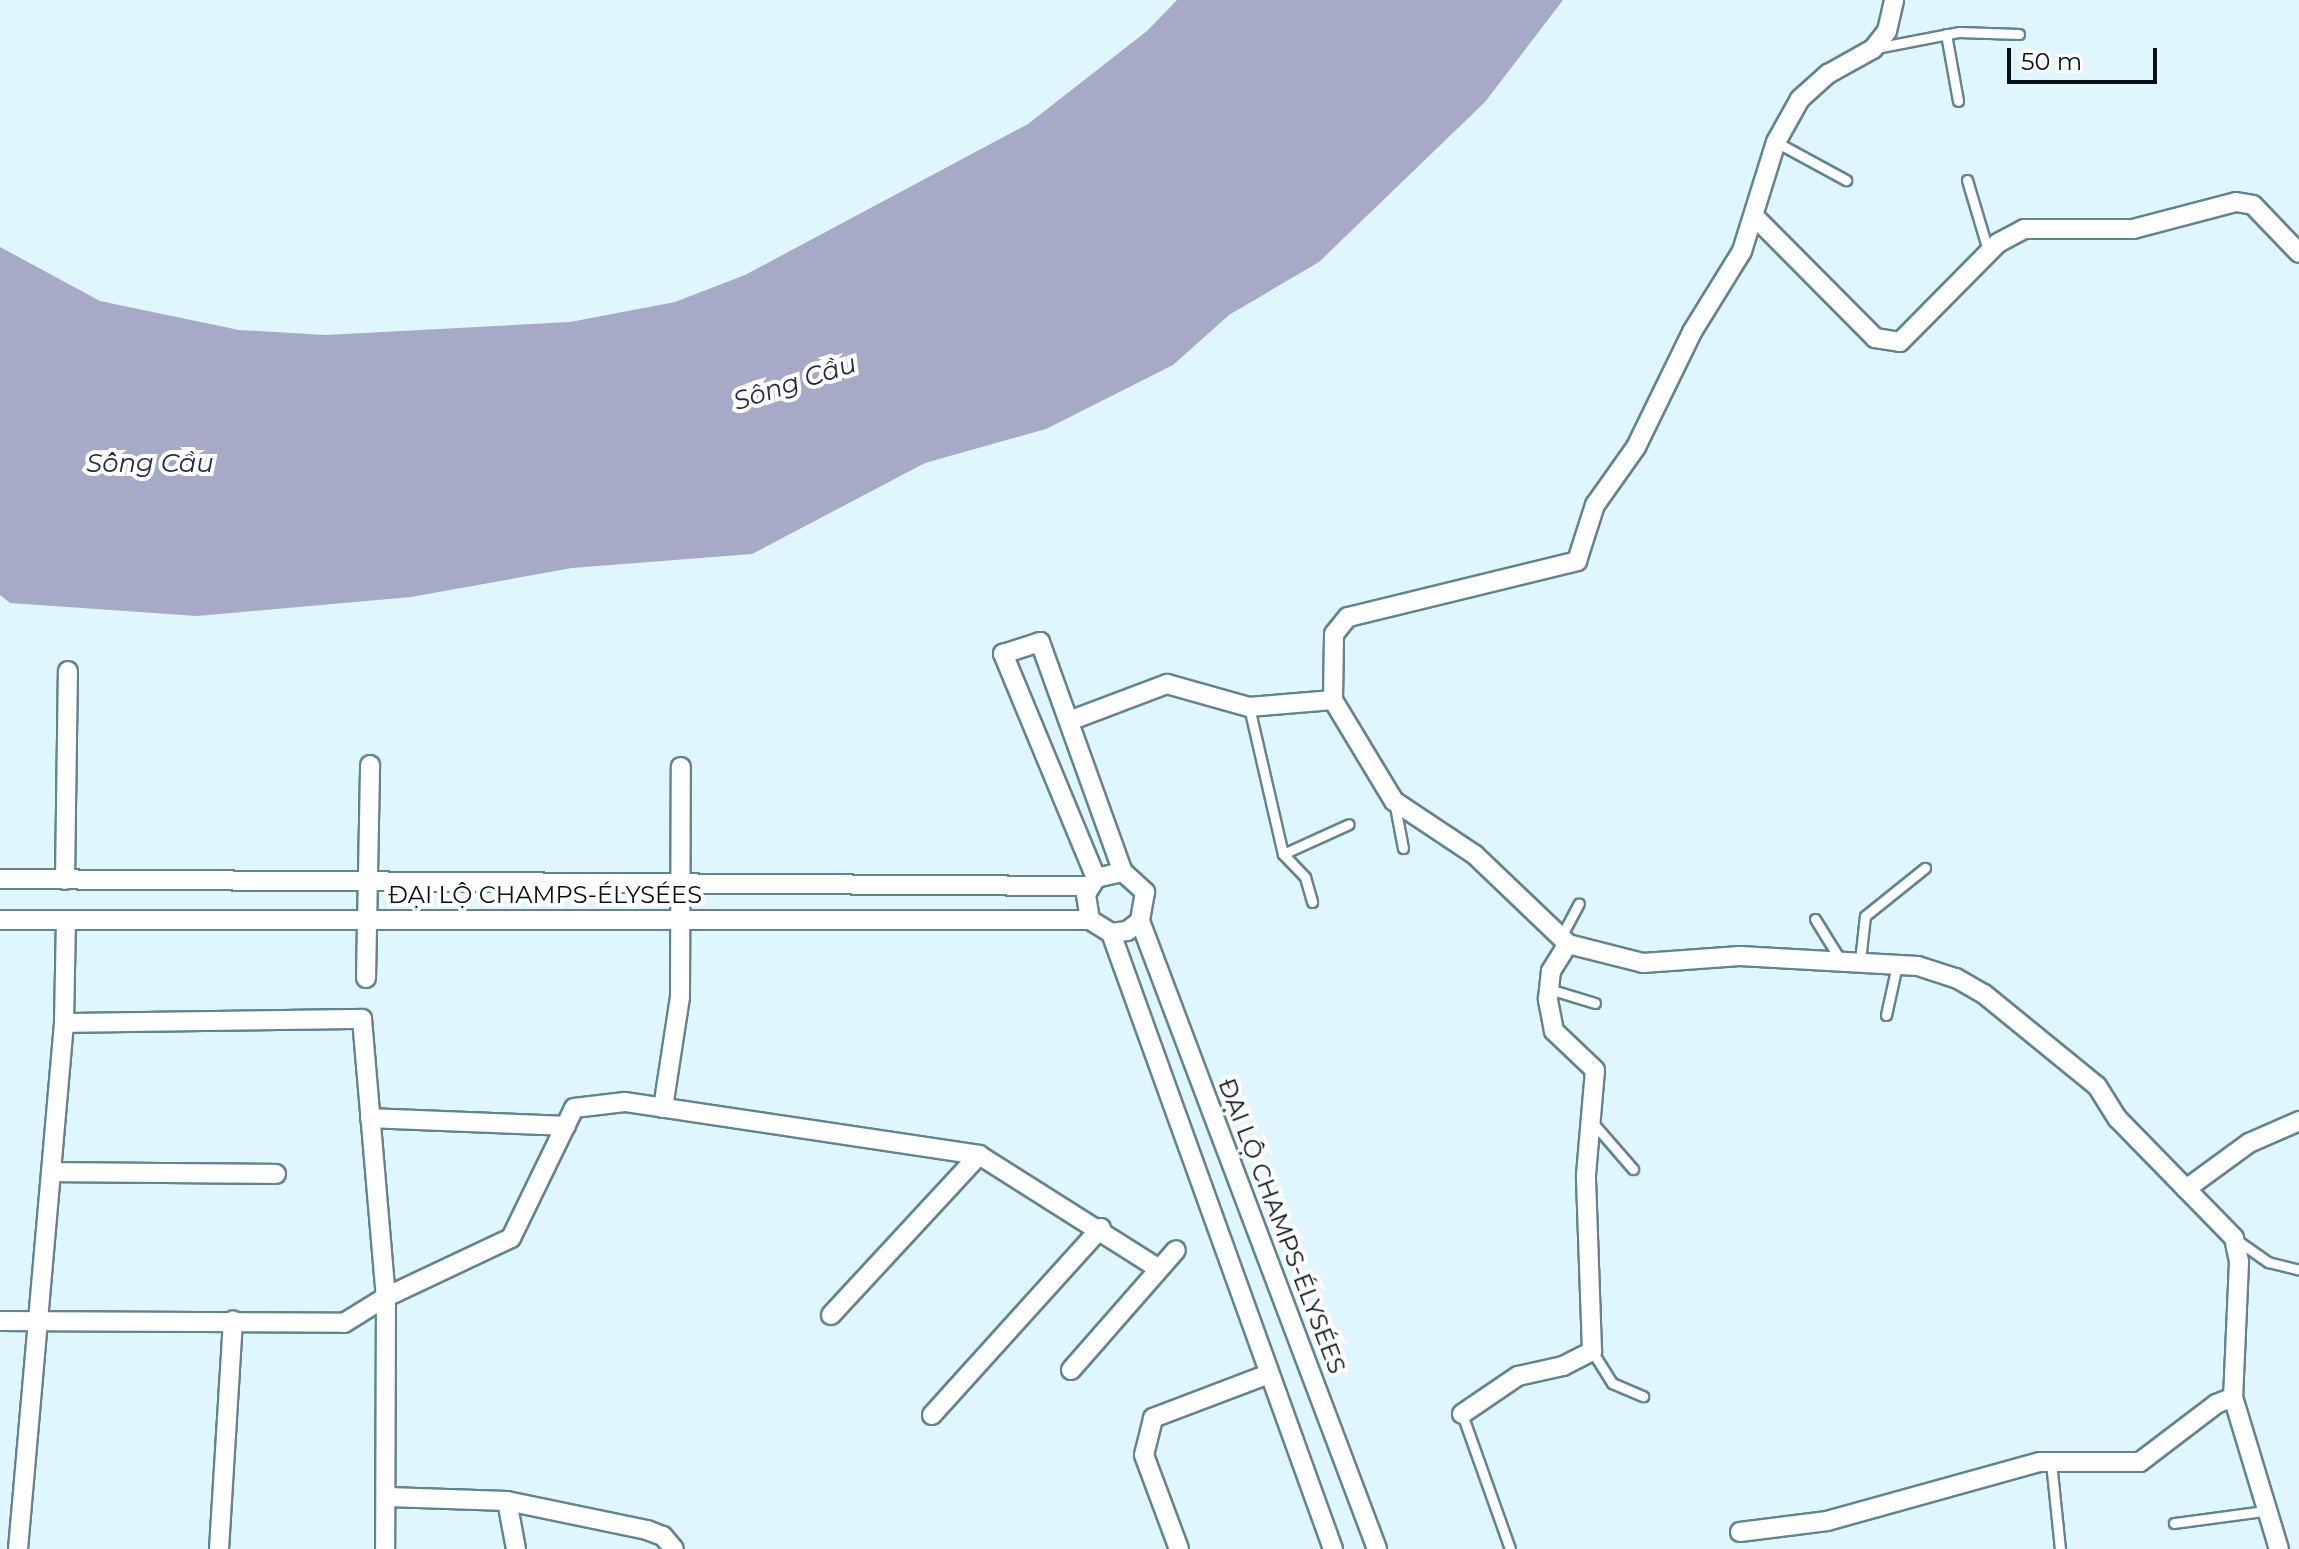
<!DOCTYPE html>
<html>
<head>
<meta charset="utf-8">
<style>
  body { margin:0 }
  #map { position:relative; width:2299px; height:1549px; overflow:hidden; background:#dff6fd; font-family:Montserrat,sans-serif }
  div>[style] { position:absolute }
  .water>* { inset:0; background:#a6aac6 }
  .roads { filter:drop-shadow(2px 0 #618590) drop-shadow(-2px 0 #618590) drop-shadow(0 2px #618590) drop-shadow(0 -2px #618590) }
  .lane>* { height:9px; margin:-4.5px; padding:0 4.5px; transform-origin:4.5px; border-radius:4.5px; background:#fff }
  .street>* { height:18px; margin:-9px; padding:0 9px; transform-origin:9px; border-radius:9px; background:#fff }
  span { translate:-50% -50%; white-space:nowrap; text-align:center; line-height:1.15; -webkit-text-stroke:8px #fff; paint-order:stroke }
  .street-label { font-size:24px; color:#041115 }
  .water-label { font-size:26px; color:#262850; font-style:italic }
  .scale { position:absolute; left:2007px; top:48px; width:150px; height:36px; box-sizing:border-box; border:4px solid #041115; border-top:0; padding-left:10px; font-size:24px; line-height:28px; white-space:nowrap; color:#041115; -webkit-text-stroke:6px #fff; paint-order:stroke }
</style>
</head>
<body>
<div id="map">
  <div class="water">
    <i style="clip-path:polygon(1177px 0,1563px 0,1485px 102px,1319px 262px,1229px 315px,1173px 365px,1046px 429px,925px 463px,752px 554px,572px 568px,411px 597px,197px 616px,10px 603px,0 595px,0 247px,100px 301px,239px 330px,326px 335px,570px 322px,675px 302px,745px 275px,1028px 124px,1147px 31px)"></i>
  </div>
  <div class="roads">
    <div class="lane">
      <i style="left:1946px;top:34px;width:68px;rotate:79.8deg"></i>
      <i style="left:1876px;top:48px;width:85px;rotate:-10.9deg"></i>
      <i style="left:1959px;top:32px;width:60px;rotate:1.9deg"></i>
      <i style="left:1776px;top:142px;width:80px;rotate:28.5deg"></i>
      <i style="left:1967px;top:180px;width:77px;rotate:73.4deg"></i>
      <i style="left:1249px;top:707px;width:151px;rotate:77deg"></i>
      <i style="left:1283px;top:854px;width:32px;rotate:46deg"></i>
      <i style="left:1305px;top:877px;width:26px;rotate:74deg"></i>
      <i style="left:1394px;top:801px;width:48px;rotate:79.2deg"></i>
      <i style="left:1283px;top:854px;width:72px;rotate:-24.4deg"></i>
      <i style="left:1815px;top:919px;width:49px;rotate:58.2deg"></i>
      <i style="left:1561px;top:937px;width:38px;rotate:-62deg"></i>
      <i style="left:1860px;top:961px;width:45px;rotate:-83.7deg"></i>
      <i style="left:1865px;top:916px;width:77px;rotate:-38.7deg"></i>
      <i style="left:1549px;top:989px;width:48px;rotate:16.9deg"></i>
      <i style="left:1886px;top:1015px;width:51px;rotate:-77.6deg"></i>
      <i style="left:1593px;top:1123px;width:61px;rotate:49deg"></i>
      <i style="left:2238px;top:1241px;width:37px;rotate:35deg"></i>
      <i style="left:2268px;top:1262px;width:32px;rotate:14deg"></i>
      <i style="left:1592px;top:1351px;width:38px;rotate:58deg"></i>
      <i style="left:1612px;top:1383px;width:34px;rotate:23deg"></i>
      <i style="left:1462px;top:1414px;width:143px;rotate:70.4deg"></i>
      <i style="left:2051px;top:1462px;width:87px;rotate:84.1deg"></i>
      <i style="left:2174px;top:1523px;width:91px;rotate:-7.6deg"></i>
    </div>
    <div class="street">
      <i style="left:1756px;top:218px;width:169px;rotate:45.2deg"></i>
      <i style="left:1875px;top:338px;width:25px;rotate:9deg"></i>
      <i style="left:1900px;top:342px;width:139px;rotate:-45.3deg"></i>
      <i style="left:1998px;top:243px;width:30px;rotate:-28deg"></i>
      <i style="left:2024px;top:229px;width:109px"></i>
      <i style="left:2133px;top:229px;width:106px;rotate:-14.7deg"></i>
      <i style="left:2236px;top:202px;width:17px;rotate:10deg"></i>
      <i style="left:2253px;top:205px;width:66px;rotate:46.2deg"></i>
      <i style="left:1333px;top:700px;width:66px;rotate:-89.1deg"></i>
      <i style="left:1334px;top:634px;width:22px;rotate:-51deg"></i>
      <i style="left:1348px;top:617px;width:236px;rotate:-13.7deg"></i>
      <i style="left:1577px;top:561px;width:59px;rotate:-72.2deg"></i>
      <i style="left:1595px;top:505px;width:71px;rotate:-54.7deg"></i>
      <i style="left:1636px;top:447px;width:128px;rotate:-64deg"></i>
      <i style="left:1692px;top:332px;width:95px;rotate:-58.3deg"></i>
      <i style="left:1742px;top:251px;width:114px;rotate:-72.7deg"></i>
      <i style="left:1776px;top:142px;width:49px;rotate:-60.8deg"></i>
      <i style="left:1800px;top:99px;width:38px;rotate:-42deg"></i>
      <i style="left:1828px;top:74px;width:51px;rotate:-29.1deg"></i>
      <i style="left:1873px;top:49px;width:23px;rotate:-52deg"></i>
      <i style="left:1887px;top:31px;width:32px;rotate:-77deg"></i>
      <i style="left:1069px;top:721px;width:105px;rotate:-20.7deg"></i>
      <i style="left:1167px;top:684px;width:85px;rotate:15.7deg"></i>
      <i style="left:1249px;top:707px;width:84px;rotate:-4.8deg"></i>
      <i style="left:1333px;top:700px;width:118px;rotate:58.9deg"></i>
      <i style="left:1394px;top:801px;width:97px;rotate:33.7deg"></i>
      <i style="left:1475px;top:855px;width:129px;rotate:43.7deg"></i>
      <i style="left:1568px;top:944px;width:77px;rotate:14.2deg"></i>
      <i style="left:1643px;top:963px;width:97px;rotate:-4.1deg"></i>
      <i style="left:1740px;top:956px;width:178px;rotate:3.2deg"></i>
      <i style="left:1918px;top:966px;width:40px;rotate:18deg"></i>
      <i style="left:1956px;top:978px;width:32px;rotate:30deg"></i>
      <i style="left:1984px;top:994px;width:146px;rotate:39.2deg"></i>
      <i style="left:2097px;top:1086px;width:39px;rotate:58deg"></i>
      <i style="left:2118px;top:1119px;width:166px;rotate:45.7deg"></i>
      <i style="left:2234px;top:1238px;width:25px;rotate:78deg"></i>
      <i style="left:2239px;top:1262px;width:135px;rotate:92.5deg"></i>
      <i style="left:2233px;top:1397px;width:159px;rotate:73.2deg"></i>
      <i style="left:1096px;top:878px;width:243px;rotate:-112.5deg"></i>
      <i style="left:1003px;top:654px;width:39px;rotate:-18deg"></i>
      <i style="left:1040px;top:642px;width:245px;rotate:70.2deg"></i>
      <i style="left:1123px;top:872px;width:30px;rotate:42deg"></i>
      <i style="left:1145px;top:892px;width:29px;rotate:100deg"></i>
      <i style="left:1140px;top:921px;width:16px;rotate:142deg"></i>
      <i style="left:1127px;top:931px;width:16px;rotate:173deg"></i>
      <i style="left:1111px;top:933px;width:25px;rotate:-148deg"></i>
      <i style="left:1090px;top:920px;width:26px;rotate:-99deg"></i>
      <i style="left:1086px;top:894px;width:19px;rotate:-58deg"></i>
      <i style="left:1096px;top:878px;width:28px;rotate:-13deg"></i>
      <i style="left:0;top:879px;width:1089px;rotate:0.37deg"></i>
      <i style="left:65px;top:880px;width:209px;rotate:-89.2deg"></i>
      <i style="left:0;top:920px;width:1090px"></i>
      <i style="left:1140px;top:921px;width:671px;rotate:69.32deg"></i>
      <i style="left:1111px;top:933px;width:655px;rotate:70.18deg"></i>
      <i style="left:366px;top:978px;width:213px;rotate:-88.9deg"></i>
      <i style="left:64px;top:1023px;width:298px;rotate:-0.8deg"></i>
      <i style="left:362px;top:1019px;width:279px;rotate:85.1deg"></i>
      <i style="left:386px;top:1297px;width:252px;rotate:90.2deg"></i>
      <i style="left:663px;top:1108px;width:112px;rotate:-81.3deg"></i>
      <i style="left:680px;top:997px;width:230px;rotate:-89.8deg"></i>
      <i style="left:370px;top:1118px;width:196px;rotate:2.3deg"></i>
      <i style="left:51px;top:1172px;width:225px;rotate:0.5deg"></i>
      <i style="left:2186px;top:1189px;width:78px;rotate:-36.1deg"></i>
      <i style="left:2249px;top:1143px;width:55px;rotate:-23.7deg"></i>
      <i style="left:831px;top:1315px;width:218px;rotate:-47.2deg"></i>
      <i style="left:0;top:1321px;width:344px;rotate:0.3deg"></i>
      <i style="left:344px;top:1323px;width:49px;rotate:-31.8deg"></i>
      <i style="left:386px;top:1297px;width:138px;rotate:-25.3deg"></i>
      <i style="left:511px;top:1238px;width:144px;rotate:-64.1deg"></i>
      <i style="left:574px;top:1108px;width:51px;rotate:-6.7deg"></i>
      <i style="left:625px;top:1102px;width:358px;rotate:8.5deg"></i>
      <i style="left:979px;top:1155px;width:212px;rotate:32.3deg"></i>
      <i style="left:1071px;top:1370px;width:159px;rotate:-48.8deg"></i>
      <i style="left:1462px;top:1414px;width:68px;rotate:-34.2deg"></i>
      <i style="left:1518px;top:1376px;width:46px;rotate:-12.5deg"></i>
      <i style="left:1563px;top:1366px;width:33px;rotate:-27deg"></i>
      <i style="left:1592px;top:1351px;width:176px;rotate:-92deg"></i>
      <i style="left:1586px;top:1175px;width:105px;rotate:-85.1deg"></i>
      <i style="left:1595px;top:1070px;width:57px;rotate:-136.4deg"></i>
      <i style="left:1554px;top:1031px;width:33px;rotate:-101deg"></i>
      <i style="left:1548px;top:999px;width:28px;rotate:-84deg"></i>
      <i style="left:1551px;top:971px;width:32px;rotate:-58deg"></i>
      <i style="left:932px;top:1415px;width:252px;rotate:-47.9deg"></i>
      <i style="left:388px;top:1497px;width:119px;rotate:1.9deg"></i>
      <i style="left:507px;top:1501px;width:143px;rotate:11.7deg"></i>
      <i style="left:647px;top:1530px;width:17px;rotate:21deg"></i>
      <i style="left:663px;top:1536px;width:17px;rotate:50deg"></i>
      <i style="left:507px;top:1501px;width:49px;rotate:79.4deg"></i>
      <i style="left:1740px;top:1532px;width:88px;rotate:-7.2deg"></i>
      <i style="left:1827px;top:1521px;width:221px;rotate:-15.5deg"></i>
      <i style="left:2040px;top:1462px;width:100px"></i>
      <i style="left:2140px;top:1462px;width:96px;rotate:-37.3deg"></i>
      <i style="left:2216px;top:1404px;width:18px;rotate:-22deg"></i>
      <i style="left:18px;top:1549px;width:528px;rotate:-85deg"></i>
      <i style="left:64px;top:1023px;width:103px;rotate:-88.9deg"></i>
      <i style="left:219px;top:1549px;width:229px;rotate:-86.5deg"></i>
      <i style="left:1179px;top:1549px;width:100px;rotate:-110.4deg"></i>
      <i style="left:1144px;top:1455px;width:38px;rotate:-76deg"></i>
      <i style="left:1153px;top:1418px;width:124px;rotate:-20.8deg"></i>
    </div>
  </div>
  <div class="street-label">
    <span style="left:545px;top:895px">ĐẠI LỘ CHAMPS-ÉLYSÉES</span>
    <span style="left:1282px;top:1226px;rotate:69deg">ĐẠI LỘ CHAMPS-ÉLYSÉES</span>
  </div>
  <div class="water-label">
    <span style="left:795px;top:383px;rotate:-18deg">Sông Cầu</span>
    <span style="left:150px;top:464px">Sông Cầu</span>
  </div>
  <div class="scale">50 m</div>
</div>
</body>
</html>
